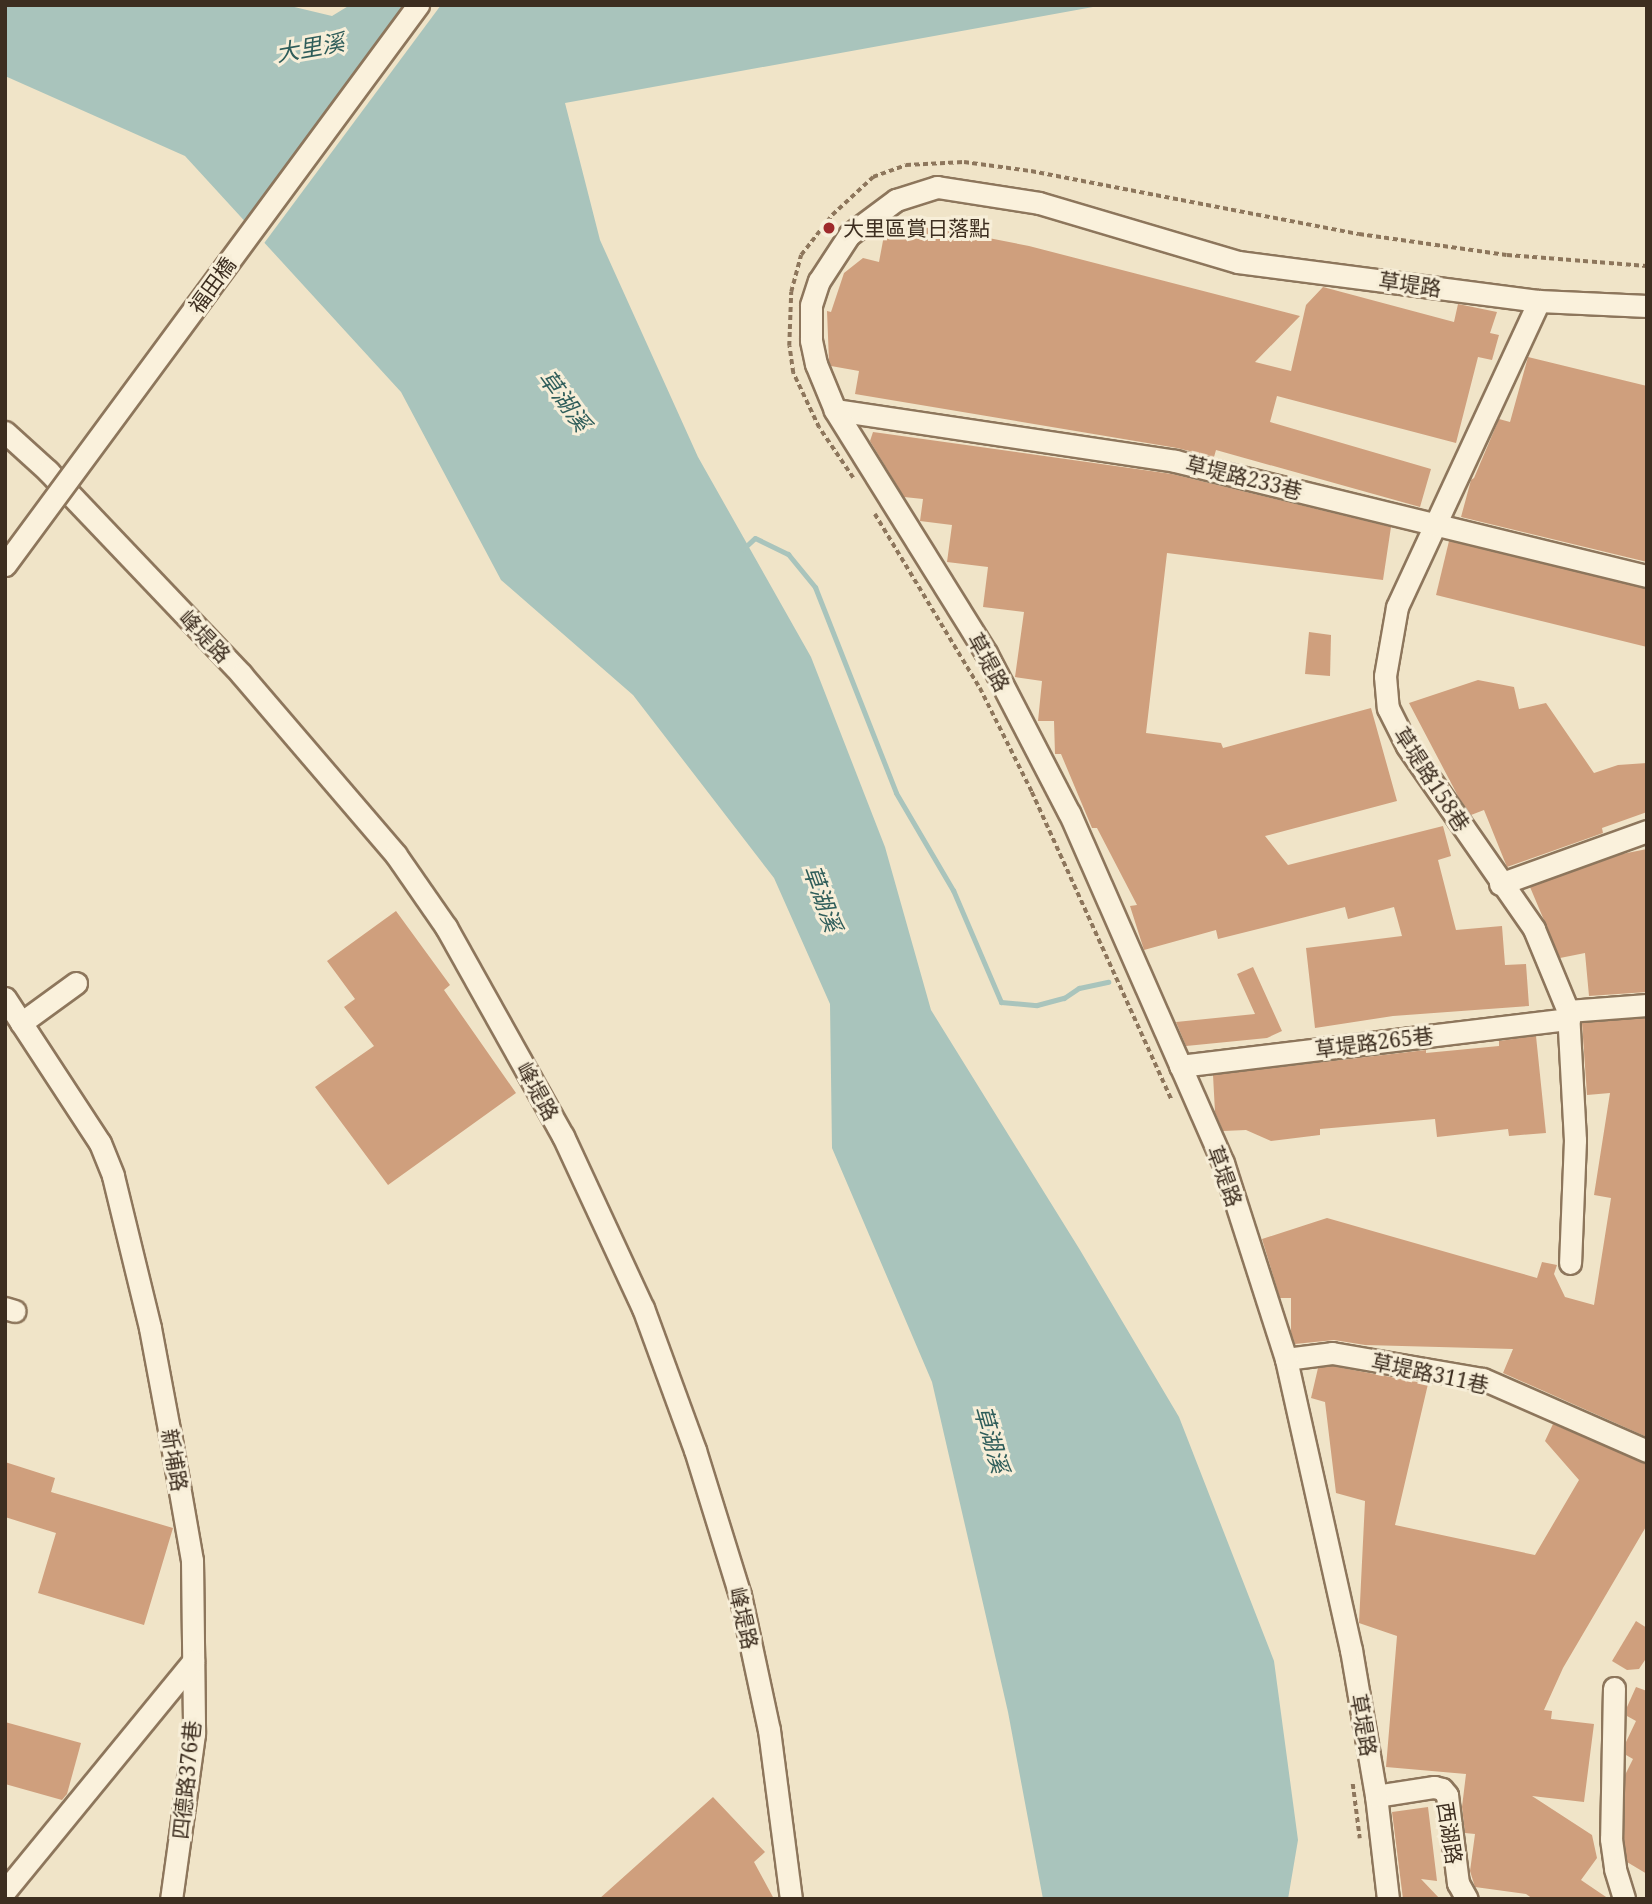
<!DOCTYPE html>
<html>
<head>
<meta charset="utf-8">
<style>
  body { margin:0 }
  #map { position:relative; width:1652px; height:1904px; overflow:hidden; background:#f0e4c8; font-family:"Noto Serif","Noto Sans TC",serif }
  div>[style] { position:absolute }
  .water>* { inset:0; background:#a9c4bc }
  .pier>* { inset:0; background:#f0e4c8 }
  .stream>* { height:5px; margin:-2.5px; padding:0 2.5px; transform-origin:2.5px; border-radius:2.5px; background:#a9c4bc }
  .building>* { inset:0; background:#cf9f7d }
  .path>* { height:3.5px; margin-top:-1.75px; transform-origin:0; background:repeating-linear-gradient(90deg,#8d765c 0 5px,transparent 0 8.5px) }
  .roads { filter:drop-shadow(2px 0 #8d765c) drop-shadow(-2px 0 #8d765c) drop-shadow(0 2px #8d765c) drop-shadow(0 -2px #8d765c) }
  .minor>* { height:21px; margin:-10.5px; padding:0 10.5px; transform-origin:10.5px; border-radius:10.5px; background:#faf1dc }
  .bridges { filter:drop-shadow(2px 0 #8d765c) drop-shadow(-2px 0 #8d765c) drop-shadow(0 2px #8d765c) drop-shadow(0 -2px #8d765c) }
  .minor-bridge>* { height:21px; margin:-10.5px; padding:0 10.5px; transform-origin:10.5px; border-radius:10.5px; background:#faf1dc }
  .dots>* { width:19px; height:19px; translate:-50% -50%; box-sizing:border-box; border:4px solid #f7eed8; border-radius:50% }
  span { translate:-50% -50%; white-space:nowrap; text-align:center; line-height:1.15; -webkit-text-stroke:6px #f7eed8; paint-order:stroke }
  .poi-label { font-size:21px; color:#3d2e20 }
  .left { translate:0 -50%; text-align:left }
  .street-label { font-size:21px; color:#3d2e20 }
  .water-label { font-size:23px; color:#2f5d5a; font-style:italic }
  .frame { position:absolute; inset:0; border:7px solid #3d2e20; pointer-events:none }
</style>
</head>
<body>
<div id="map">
  <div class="water">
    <i style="clip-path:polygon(5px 5px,286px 5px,332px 16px,350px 5px,1104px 5px,565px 103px,600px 240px,698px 457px,811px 657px,885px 847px,931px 1010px,1080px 1250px,1179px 1417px,1274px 1661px,1298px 1840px,1288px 1899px,1043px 1899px,1008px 1712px,932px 1382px,832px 1148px,830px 1004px,774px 878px,633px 695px,501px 580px,401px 392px,185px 156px,5px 76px)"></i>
  </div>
  <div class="pier">
    <i style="clip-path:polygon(404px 5px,441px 5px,262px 246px,242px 224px)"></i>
  </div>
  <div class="stream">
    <i style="left:743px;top:549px;width:16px;rotate:-43deg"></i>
    <i style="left:755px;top:538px;width:37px;rotate:26deg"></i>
    <i style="left:788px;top:554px;width:43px;rotate:50.7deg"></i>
    <i style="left:815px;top:587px;width:221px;rotate:68.5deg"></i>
    <i style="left:896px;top:793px;width:113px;rotate:59.6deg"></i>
    <i style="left:953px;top:890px;width:122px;rotate:66.8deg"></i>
    <i style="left:1001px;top:1002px;width:36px;rotate:5deg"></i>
    <i style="left:1037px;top:1005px;width:28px;rotate:-15deg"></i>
    <i style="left:1064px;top:998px;width:18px;rotate:-34deg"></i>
    <i style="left:1079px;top:988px;width:30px;rotate:-12deg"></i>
  </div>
  <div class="building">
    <i style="clip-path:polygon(922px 225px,1029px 246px,1300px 316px,1255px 362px,1291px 371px,1306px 305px,1323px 287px,1454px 322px,1458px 304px,1497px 312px,1490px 333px,1499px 335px,1492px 360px,1478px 357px,1456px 443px,1277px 396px,1270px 422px,1431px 469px,1420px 507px,1216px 450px,1214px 457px,1177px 448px,855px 394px,859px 371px,831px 366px,829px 362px,827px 311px,831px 312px,844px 273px,863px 258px,879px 262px,885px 230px,919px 237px)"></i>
    <i style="clip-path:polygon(1528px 357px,1647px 386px,1647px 562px,1461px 517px,1471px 480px,1474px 478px,1499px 419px,1510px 422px)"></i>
    <i style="clip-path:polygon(873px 432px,1172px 474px,1391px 527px,1383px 580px,1167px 553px,1146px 733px,1221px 743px,1223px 748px,1371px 708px,1397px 801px,1265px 836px,1288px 865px,1443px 826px,1451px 856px,1438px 860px,1456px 930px,1502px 926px,1505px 965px,1526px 964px,1529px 1006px,1393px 1016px,1315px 1028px,1306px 948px,1402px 936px,1394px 907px,1348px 919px,1345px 907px,1218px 939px,1216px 930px,1144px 950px,1130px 906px,1137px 905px,1097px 828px,1092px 828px,1061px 754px,1055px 754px,1054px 721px,1038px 721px,1042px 681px,1015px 677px,1024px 612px,983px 607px,988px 567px,947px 562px,952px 525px,920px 521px,923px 499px,904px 497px,870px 441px)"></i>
    <i style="clip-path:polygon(1449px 541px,1647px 589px,1647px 647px,1436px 595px)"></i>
    <i style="clip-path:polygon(1309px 632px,1331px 635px,1330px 676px,1305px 674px)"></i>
    <i style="clip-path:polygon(1478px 680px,1514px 687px,1519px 709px,1546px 703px,1594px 773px,1618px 765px,1647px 763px,1647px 812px,1602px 828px,1603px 833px,1507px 867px,1484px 810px,1471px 815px,1459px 798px,1409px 703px)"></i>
    <i style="clip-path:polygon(1647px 849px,1647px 992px,1589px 996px,1585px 953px,1560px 958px,1530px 887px,1622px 854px)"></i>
    <i style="clip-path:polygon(396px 911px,450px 985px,444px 990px,516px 1093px,388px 1185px,315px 1087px,374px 1046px,344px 1007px,355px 999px,327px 961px)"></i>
    <i style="clip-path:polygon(1253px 967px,1282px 1031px,1267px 1038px,1186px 1046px,1176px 1022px,1255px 1014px,1237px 974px)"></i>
    <i style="clip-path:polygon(1647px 1018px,1647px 1437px,1503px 1373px,1513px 1349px,1365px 1345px,1334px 1340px,1295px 1344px,1291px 1332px,1291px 1298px,1280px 1298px,1262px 1239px,1327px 1218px,1537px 1278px,1542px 1262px,1557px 1265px,1554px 1274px,1565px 1297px,1594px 1305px,1611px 1198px,1594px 1195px,1610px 1093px,1587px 1095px,1582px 1023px)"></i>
    <i style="clip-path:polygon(1536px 1036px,1546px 1133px,1509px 1136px,1508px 1129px,1437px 1137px,1435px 1119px,1320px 1129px,1320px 1135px,1271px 1141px,1246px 1130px,1223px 1131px,1215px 1112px,1213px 1075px,1426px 1050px,1426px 1053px,1499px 1046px,1499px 1041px)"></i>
    <i style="clip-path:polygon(1332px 1366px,1428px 1384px,1395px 1525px,1535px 1555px,1579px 1480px,1545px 1441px,1553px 1424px,1647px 1464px,1647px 1525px,1563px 1668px,1544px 1710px,1552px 1711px,1551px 1719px,1594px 1724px,1584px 1802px,1532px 1796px,1592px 1835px,1597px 1858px,1581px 1880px,1609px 1899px,1533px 1899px,1526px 1894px,1475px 1887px,1470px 1871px,1475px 1834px,1465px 1833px,1462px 1807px,1466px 1774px,1386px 1767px,1397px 1636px,1359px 1623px,1365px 1501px,1336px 1493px,1325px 1402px,1311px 1398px,1318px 1368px)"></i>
    <i style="clip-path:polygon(5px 1462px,55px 1478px,51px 1492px,173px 1528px,144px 1625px,38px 1593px,56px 1533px,5px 1517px)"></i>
    <i style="clip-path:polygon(1636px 1621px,1647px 1628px,1647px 1657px,1639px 1669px,1627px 1670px,1612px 1661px)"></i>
    <i style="clip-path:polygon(1636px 1687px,1647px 1691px,1647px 1874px,1627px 1862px,1624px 1838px,1625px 1775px,1633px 1759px,1626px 1755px,1626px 1742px,1636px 1721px,1627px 1716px,1627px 1707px)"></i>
    <i style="clip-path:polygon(5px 1722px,81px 1743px,67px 1794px,62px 1800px,5px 1784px)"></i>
    <i style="clip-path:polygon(713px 1797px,765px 1852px,754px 1862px,774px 1899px,599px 1899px)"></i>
    <i style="clip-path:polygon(1428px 1807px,1437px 1881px,1421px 1879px,1440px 1899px,1403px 1899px,1392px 1812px)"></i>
  </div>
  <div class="path">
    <i style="left:853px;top:478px;width:60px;rotate:-124.2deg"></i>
    <i style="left:819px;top:428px;width:61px;rotate:-115.3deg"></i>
    <i style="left:793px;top:373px;width:27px;rotate:-98deg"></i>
    <i style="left:789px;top:346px;width:54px;rotate:-87.9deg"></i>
    <i style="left:791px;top:292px;width:38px;rotate:-75deg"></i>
    <i style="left:801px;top:255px;width:51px;rotate:-52.2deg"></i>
    <i style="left:832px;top:215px;width:56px;rotate:-42.8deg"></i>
    <i style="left:873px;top:177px;width:35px;rotate:-20deg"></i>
    <i style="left:906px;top:165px;width:58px;rotate:-3deg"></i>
    <i style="left:964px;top:162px;width:68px;rotate:7.7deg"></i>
    <i style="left:1031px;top:171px;width:334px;rotate:10.9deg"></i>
    <i style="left:1359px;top:234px;width:149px;rotate:8.1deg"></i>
    <i style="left:1507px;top:255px;width:140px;rotate:4.5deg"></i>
    <i style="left:875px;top:514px;width:203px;rotate:58.9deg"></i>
    <i style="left:980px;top:688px;width:116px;rotate:63.4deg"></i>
    <i style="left:1032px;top:792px;width:338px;rotate:65.6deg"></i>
    <i style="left:1353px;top:1784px;width:55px;rotate:82.7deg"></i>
  </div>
  <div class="roads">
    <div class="minor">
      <i style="left:1539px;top:301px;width:337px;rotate:114.9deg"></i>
      <i style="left:1397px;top:607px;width:70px;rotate:99.9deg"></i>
      <i style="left:1385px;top:676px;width:32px;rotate:85deg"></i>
      <i style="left:1388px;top:708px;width:42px;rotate:63.4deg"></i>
      <i style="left:1407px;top:746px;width:223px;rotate:55.2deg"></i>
      <i style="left:1534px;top:929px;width:89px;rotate:67.5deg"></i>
      <i style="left:1568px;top:1011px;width:129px;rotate:86.9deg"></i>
      <i style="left:1575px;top:1140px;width:123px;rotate:92.3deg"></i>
      <i style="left:835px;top:410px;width:344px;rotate:8.5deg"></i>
      <i style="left:1175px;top:461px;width:486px;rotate:13.7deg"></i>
      <i style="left:5px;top:432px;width:58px;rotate:42.2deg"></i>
      <i style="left:48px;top:471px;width:280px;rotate:46.4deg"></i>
      <i style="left:241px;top:674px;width:238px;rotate:49.4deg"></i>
      <i style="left:396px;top:855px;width:88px;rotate:55.2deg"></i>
      <i style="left:446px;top:927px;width:240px;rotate:60.8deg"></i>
      <i style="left:563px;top:1136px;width:190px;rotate:65.1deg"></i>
      <i style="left:643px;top:1308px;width:151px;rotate:69.9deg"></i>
      <i style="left:695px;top:1450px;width:152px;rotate:72.8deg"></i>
      <i style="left:740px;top:1595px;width:138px;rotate:77.9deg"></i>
      <i style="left:769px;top:1730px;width:170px;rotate:82.6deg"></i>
      <i style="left:1500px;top:884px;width:156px;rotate:-19.8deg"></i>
      <i style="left:5px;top:998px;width:173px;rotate:56.8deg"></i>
      <i style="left:100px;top:1143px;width:35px;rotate:68deg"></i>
      <i style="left:113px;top:1176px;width:156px;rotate:76.3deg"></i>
      <i style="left:150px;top:1328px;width:114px;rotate:79.4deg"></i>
      <i style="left:171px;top:1440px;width:122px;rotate:80.1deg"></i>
      <i style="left:192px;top:1560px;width:174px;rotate:89.3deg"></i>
      <i style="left:194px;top:1734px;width:167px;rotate:97.9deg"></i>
      <i style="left:1568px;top:1011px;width:79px;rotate:-4.3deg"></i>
      <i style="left:21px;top:1023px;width:68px;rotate:-36deg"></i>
      <i style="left:1180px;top:1066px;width:392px;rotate:-6.9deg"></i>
      <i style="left:5px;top:1308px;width:10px;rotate:17deg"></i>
      <i style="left:1286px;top:1359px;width:46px;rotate:-7.4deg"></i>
      <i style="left:1332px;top:1353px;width:153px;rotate:9.8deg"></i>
      <i style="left:1483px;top:1379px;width:179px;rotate:23.7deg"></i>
      <i style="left:1614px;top:1688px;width:151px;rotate:91.1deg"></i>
      <i style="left:1611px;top:1839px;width:30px;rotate:82deg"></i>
      <i style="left:1615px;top:1869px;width:31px;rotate:73deg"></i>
      <i style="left:1376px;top:1796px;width:59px;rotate:-8.8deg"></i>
      <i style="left:1434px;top:1787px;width:8px;rotate:14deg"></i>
      <i style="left:1442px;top:1789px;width:8px;rotate:50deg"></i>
      <i style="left:1447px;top:1795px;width:89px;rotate:82.9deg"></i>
      <i style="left:1458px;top:1883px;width:18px;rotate:61deg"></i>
      <i style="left:5px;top:1891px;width:297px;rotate:-50.7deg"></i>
      <i style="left:1388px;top:1899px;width:104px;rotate:-96.6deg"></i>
      <i style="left:1376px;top:1796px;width:148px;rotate:-99.7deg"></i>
      <i style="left:1351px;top:1650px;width:298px;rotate:-102.6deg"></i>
      <i style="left:1286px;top:1359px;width:206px;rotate:-107.8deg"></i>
      <i style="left:1223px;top:1163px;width:382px;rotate:-113.7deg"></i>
      <i style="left:1069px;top:813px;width:180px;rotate:-117.4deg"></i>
      <i style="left:986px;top:653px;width:286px;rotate:-121.9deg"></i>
      <i style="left:835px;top:410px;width:50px;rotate:-112.4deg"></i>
      <i style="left:816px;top:364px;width:25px;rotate:-102deg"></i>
      <i style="left:811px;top:340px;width:35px;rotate:-90deg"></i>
      <i style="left:811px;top:305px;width:25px;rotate:-72deg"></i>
      <i style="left:819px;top:281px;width:55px;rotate:-56.9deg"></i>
      <i style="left:849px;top:235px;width:59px;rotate:-36.7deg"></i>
      <i style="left:896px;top:200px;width:43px;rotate:-17.6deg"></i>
      <i style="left:937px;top:187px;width:103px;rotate:8.9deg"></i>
      <i style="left:1039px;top:203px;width:208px;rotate:16.5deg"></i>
      <i style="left:1238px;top:262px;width:304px;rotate:7.4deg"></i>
      <i style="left:1539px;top:301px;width:108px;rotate:2.7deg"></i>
    </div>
  </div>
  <div class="bridges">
    <div class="minor-bridge">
      <i style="left:5px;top:565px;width:696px;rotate:-53.59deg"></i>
    </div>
  </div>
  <div class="dots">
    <i style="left:829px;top:228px;background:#9e2a2b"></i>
  </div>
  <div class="poi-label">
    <span class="left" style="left:843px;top:228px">大里區賞日落點</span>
  </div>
  <div class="street-label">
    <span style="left:1410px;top:284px;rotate:8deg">草堤路</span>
    <span style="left:212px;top:285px;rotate:-54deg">福田橋</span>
    <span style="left:1244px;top:477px;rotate:14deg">草堤路233巷</span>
    <span style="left:205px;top:636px;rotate:46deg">峰堤路</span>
    <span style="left:989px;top:662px;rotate:61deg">草堤路</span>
    <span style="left:1432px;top:779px;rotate:57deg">草堤路158巷</span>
    <span style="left:1374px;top:1042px;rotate:-7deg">草堤路265巷</span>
    <span style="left:538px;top:1091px;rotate:61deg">峰堤路</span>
    <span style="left:1225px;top:1176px;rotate:70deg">草堤路</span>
    <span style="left:1430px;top:1373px;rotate:12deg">草堤路311巷</span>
    <span style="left:175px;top:1460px;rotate:80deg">新埔路</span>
    <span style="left:744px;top:1618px;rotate:77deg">峰堤路</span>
    <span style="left:1364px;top:1725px;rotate:80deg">草堤路</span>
    <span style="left:186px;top:1780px;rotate:-84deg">四德路376巷</span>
    <span style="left:1450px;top:1833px;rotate:81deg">西湖路</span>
  </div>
  <div class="water-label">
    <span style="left:310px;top:47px;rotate:-10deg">大里溪</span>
    <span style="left:565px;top:400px;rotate:54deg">草湖溪</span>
    <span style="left:823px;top:898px;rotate:70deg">草湖溪</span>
    <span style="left:992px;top:1439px;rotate:74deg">草湖溪</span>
  </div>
  <div class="frame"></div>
</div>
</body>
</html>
